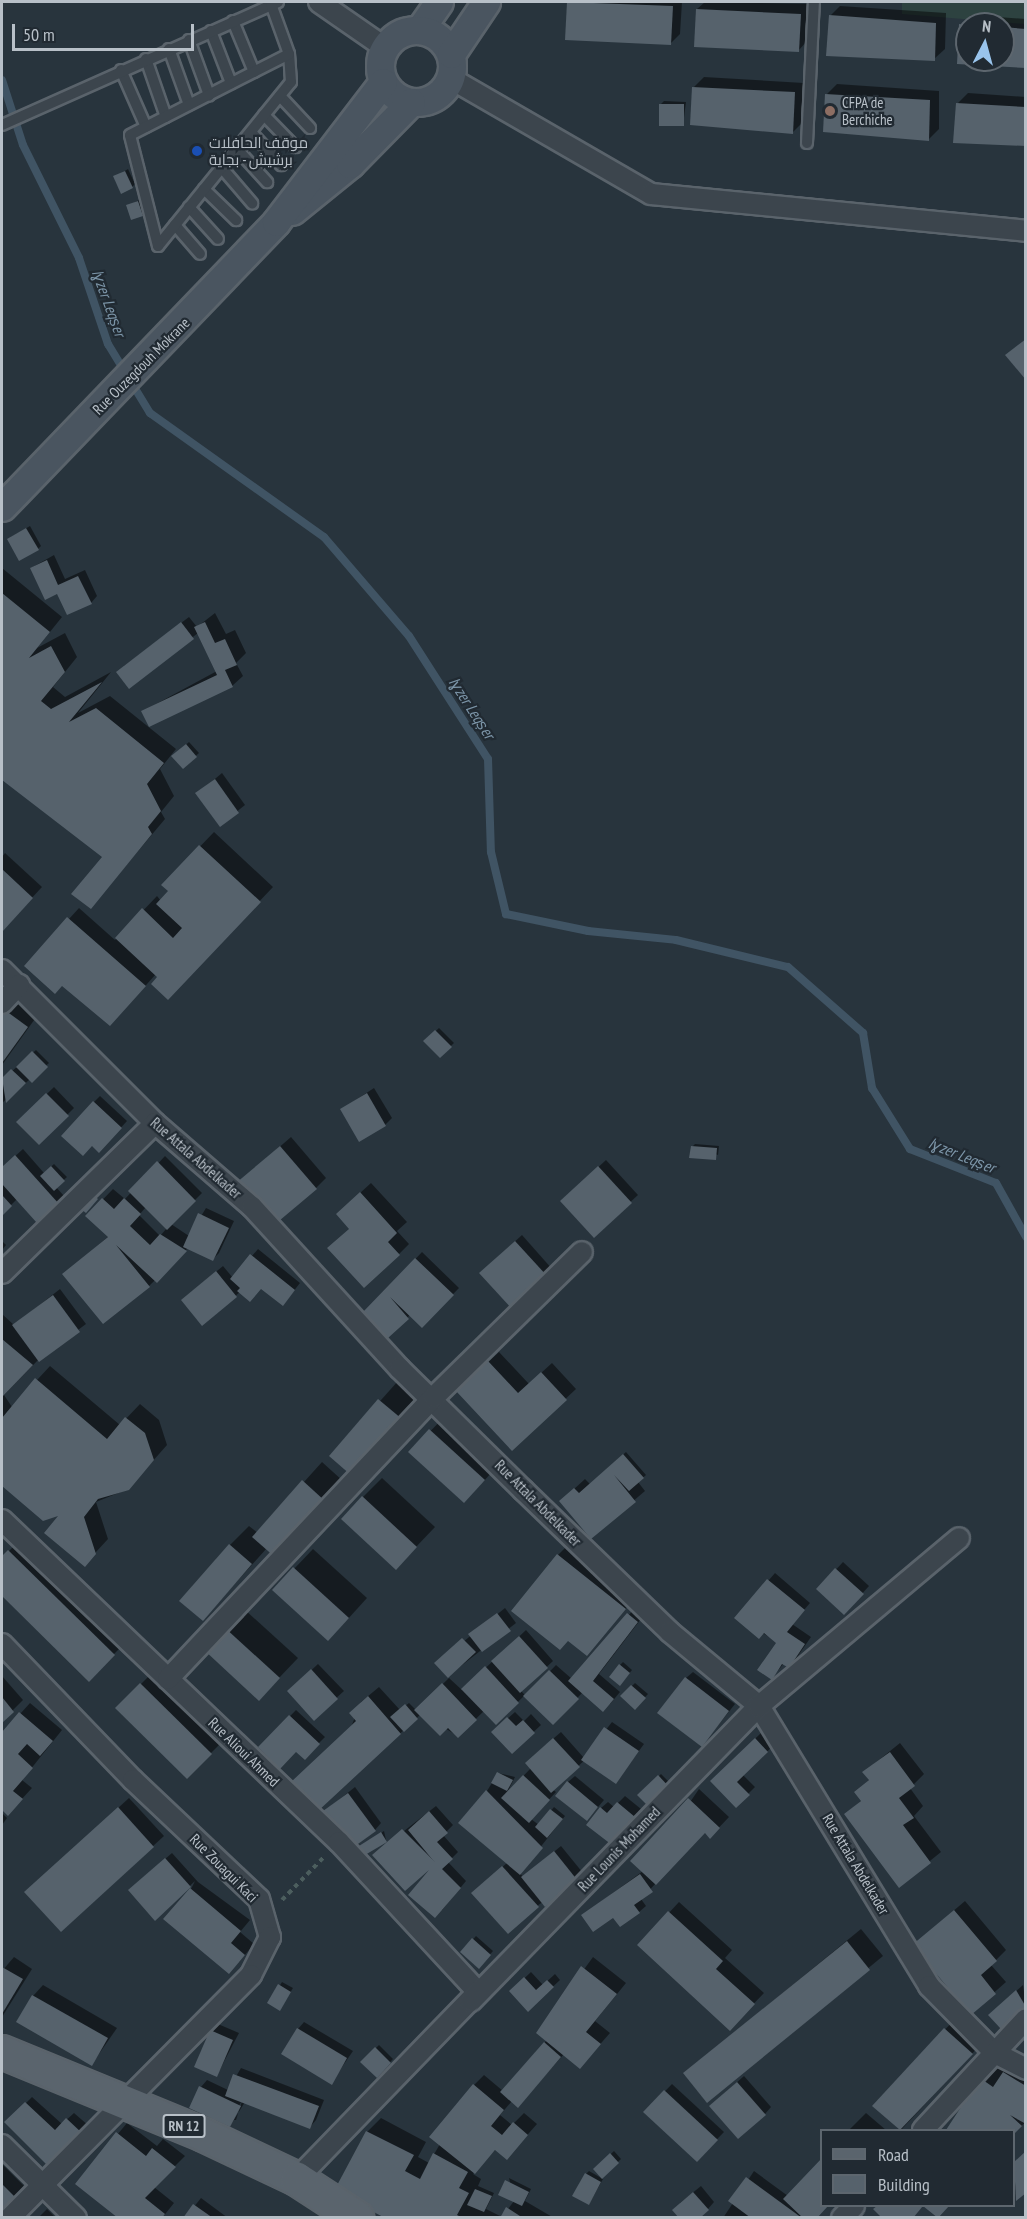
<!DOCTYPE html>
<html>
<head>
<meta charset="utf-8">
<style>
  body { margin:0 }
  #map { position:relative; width:1027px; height:2219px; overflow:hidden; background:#28343d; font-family:"PT Sans Narrow",Cairo,sans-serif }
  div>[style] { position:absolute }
  .green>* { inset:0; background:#2d4240 }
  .shadow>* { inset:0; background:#0007 }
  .stream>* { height:8px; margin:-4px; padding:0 4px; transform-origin:4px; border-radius:4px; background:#405464 }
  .building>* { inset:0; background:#56626c }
  .path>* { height:4px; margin-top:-2px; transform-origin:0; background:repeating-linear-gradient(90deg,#4c5e5e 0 4.5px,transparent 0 9px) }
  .roads { filter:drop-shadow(2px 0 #5a636b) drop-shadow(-2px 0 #5a636b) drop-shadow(0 2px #5a636b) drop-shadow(0 -2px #5a636b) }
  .lane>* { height:10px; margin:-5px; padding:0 5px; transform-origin:5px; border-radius:5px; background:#3c454d }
  .street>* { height:20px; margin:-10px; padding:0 10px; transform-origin:10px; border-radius:10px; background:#3c454d }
  .secondary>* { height:27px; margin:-13.5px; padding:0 13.5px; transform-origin:13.5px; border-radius:13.5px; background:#4a5560 }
  .secondary>.ring { margin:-13.5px; padding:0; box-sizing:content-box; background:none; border:27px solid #4a5560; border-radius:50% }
  .primary>* { height:32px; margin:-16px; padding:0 16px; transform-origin:16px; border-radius:16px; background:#5a646d }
  .dots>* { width:16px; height:16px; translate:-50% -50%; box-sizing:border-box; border:3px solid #212a32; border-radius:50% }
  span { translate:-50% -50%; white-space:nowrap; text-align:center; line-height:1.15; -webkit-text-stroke:4.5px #212a32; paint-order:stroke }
  .shield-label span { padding:2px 4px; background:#212a32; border:2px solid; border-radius:4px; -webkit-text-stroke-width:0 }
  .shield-label { font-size:14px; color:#b8c0c8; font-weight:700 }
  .poi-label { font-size:15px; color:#b8c0c8 }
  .left { translate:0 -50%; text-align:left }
  .street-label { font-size:15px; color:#b8c0c8 }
  .water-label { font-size:16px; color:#7c95a8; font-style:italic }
  .frame { position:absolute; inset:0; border:3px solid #b8c0c8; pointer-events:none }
  .legend { position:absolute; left:820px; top:2129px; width:195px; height:78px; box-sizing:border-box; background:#212a32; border:2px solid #5d666e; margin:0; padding:8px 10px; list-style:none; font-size:18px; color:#b8c0c8 }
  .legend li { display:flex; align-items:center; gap:12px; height:30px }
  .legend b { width:30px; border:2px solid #5d666e }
  .north { position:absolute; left:955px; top:12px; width:60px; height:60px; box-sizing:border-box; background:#212a32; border:2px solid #5d666e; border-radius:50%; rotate:6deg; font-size:16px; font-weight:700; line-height:24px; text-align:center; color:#b8c0c8 }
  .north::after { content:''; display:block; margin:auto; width:21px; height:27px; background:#99c4ec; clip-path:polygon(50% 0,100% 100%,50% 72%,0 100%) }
  .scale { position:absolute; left:12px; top:24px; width:182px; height:27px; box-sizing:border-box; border:3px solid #b8c0c8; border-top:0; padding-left:8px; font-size:18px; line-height:21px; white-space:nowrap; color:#b8c0c8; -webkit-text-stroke:4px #212a32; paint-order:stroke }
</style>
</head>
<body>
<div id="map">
  <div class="green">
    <i style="clip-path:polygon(902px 2px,1025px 2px,1025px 24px,902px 14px)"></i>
  </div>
  <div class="shadow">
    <i style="clip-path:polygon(569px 2px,682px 2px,680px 34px,670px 44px,567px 39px)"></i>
    <i style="clip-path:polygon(705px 2px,810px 4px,808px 40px,798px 51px,697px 9px)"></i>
    <i style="clip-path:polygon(840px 6px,946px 13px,945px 49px,934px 59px,830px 16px)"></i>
    <i style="clip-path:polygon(evenodd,971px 15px,1026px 19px,1026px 66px,958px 62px,961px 25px,971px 15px,967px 24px,1003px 24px,1003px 60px,967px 60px,967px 24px)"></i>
    <i style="clip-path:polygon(704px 77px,804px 83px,803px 122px,793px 132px,694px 87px)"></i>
    <i style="clip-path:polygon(837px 84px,939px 91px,939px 129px,929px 139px,827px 94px)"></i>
    <i style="clip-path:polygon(968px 93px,1026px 97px,1026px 145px,958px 103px)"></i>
    <i style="clip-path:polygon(664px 101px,686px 102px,683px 125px,661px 104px)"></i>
    <i style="clip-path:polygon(128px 169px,135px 184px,132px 187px,115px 177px)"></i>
    <i style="clip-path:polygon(141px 199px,145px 212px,142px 215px,128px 206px)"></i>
    <i style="clip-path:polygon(30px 526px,41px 546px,38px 549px,11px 537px)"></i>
    <i style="clip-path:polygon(54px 555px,65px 579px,85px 570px,97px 596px,91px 603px,58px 592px,31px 568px)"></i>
    <i style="clip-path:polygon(2px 568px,62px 617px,37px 648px,65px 633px,77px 657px,53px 687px,65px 697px,111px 672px,78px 713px,110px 696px,176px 749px,160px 769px,174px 796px,161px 812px,165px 819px,91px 907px,104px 857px,5px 777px,2px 780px)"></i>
    <i style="clip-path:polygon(215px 613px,226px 634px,235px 630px,246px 653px,236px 663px,243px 676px,232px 686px,143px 711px,217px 671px,198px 633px,129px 687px,124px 666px,189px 617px,197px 627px)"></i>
    <i style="clip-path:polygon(189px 742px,199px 753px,183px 767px,173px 756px)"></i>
    <i style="clip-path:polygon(222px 773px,245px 805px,220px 825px,197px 794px)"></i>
    <i style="clip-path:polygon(214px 832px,273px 887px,181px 984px,156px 974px,120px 1014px,26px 966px,79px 908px,115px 940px,157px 896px,161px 901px,170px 891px,163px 885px)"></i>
    <i style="clip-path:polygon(5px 853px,42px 887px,2px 930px,2px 857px)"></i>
    <i style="clip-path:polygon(10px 997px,37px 1016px,2px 1065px,2px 1006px)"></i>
    <i style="clip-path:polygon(439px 1028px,454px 1043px,440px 1056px,425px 1041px)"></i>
    <i style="clip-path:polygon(36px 1050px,49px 1063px,2px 1103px,2px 1080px)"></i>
    <i style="clip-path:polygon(54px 1087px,74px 1108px,39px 1143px,18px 1122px)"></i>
    <i style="clip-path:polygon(374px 1088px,392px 1118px,385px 1125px,342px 1109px)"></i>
    <i style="clip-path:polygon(100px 1096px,127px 1121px,106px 1144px,92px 1144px,94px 1102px)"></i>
    <i style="clip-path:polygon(291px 1137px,326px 1178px,316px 1188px,238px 1183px)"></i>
    <i style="clip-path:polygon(695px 1144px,719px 1146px,718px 1155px,692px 1147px)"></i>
    <i style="clip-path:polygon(23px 1149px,44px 1173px,54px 1164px,67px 1177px,56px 1187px,64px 1196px,37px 1221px,17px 1199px,2px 1214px,2px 1168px)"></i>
    <i style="clip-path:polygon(evenodd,165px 1156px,202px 1193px,171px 1224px,189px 1236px,206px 1208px,234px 1221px,219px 1253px,213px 1259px,188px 1248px,149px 1286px,64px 1274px,109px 1236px,87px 1216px,113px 1189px,125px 1199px,165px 1156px,146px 1207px,167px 1228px,160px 1236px,139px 1215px,146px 1207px)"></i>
    <i style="clip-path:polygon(606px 1160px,638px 1195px,594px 1235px,569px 1194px)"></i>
    <i style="clip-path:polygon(371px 1183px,407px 1222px,397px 1231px,409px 1244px,399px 1254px,350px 1228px,348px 1204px)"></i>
    <i style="clip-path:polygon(522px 1235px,553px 1270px,547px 1276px,488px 1266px)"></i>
    <i style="clip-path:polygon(2px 1241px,6px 1245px,2px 1250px)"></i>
    <i style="clip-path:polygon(258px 1249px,300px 1283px,289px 1297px,262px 1287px,240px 1292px,202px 1324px,189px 1294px,223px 1266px,233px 1278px)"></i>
    <i style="clip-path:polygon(422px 1252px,459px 1288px,422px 1326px,410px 1315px,388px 1336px,365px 1312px)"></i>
    <i style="clip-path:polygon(60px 1289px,86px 1324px,39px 1359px,4px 1395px,12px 1407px,50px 1366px,120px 1425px,140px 1404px,159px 1420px,167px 1445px,128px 1489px,96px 1502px,108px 1539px,84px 1565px,63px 1513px,44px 1519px,2px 1484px,2px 1314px,14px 1325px)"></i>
    <i style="clip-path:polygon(499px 1352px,529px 1384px,552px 1363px,576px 1389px,512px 1449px,468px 1381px)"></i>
    <i style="clip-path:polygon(398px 1381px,420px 1400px,371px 1455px,331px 1456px)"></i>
    <i style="clip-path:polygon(450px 1411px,503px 1460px,483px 1482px,410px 1452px)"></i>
    <i style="clip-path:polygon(626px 1452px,646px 1475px,638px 1482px,645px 1491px,591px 1537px,561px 1501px,585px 1479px,590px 1484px)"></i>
    <i style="clip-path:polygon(322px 1462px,343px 1481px,295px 1536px,267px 1548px,203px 1619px,230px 1545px,249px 1526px,258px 1533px)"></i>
    <i style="clip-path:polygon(382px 1478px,435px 1527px,396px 1568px,363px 1497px)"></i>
    <i style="clip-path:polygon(28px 1532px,133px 1635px,89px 1679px,2px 1594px,2px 1558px)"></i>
    <i style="clip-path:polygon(568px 1545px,635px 1598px,587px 1654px,558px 1555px)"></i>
    <i style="clip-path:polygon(313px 1549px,367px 1598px,347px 1620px,274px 1590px)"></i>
    <i style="clip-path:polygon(843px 1562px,869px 1586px,851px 1606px,818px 1589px)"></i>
    <i style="clip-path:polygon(775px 1573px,810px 1603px,792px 1624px,811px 1637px,795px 1660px,789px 1666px,784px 1663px,772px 1678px,778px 1642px,736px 1618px)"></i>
    <i style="clip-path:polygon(505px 1608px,516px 1623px,448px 1676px,437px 1663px)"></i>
    <i style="clip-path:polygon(635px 1608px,644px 1615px,599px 1674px,620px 1692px,610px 1704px,583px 1692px,553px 1723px,525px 1695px,496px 1723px,484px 1711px,458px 1736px,421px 1714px,318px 1810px,361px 1702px,379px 1687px,400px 1710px,409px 1703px,416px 1710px,449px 1678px,462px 1690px,526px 1630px,553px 1661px,521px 1691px,526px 1696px,556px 1665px,572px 1679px)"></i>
    <i style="clip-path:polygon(244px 1609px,298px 1658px,278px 1679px,205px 1649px)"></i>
    <i style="clip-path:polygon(623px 1662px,632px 1670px,623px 1681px,620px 1665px)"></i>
    <i style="clip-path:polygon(318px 1664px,344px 1691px,314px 1718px,289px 1691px)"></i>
    <i style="clip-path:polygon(160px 1665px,230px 1734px,187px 1777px,117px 1708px)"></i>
    <i style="clip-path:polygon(693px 1672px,735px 1704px,708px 1738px,686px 1678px)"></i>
    <i style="clip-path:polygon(2px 1676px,23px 1700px,2px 1721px)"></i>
    <i style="clip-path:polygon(635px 1683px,648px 1694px,635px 1708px,622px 1696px)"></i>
    <i style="clip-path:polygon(30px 1703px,62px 1730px,22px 1780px,32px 1788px,8px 1814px,2px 1808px,2px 1734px)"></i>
    <i style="clip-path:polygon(296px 1710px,325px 1737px,305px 1757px,297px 1750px,260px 1747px)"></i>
    <i style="clip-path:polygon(515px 1712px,524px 1721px,531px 1714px,541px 1725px,512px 1752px,493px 1732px)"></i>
    <i style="clip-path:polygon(612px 1722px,644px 1744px,616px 1782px,585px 1760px,552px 1789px,556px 1792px,531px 1819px,539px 1825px,554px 1807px,565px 1816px,520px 1873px,523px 1877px,561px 1846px,583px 1873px,537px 1906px,480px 1887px,508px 1862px,487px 1791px,498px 1773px,515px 1777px,507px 1793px,531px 1768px,533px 1756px,561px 1732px,584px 1758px)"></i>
    <i style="clip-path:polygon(762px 1732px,774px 1745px,743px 1775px,755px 1787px,736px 1806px,712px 1781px)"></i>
    <i style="clip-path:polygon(900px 1743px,924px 1774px,910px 1788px,923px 1806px,914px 1816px,941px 1852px,899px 1886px,846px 1814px,862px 1800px,856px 1792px,870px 1779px,864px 1772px)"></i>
    <i style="clip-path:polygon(661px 1774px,672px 1785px,640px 1795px)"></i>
    <i style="clip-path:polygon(575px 1776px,604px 1800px,593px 1813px,568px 1782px)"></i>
    <i style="clip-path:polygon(355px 1787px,381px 1823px,375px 1830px,325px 1811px)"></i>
    <i style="clip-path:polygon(699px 1789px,729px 1817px,710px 1837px,705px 1831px,641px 1899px,646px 1906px,639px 1912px,583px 1915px,643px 1871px)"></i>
    <i style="clip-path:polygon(625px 1796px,641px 1809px,618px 1837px,601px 1808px,608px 1802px,614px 1807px)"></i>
    <i style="clip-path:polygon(129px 1798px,164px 1836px,61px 1930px,37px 1882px)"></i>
    <i style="clip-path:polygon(436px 1806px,453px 1825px,443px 1835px,458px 1852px,448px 1862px,466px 1881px,442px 1910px,431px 1869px,381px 1849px)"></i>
    <i style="clip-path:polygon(2px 1813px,7px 1818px,2px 1825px)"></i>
    <i style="clip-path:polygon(384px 1831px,386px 1840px,364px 1844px)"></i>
    <i style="clip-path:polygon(172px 1853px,198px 1882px,250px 1920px,240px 1932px,254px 1944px,239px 1962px,191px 1889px,195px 1881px,155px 1919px,136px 1884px)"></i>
    <i style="clip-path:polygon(965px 1901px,1006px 1950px,991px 1965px,1006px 1982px,971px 2013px,925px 1935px)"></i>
    <i style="clip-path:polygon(679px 1902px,732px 1950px,725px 1958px,764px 1993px,740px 2018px,639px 1945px)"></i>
    <i style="clip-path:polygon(861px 1929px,883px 1956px,707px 2101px,685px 2073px)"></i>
    <i style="clip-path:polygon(476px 1936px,493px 1951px,479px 1967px,462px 1952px)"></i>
    <i style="clip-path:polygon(14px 1957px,32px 1969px,2px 2017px,2px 1971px)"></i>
    <i style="clip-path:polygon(593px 1957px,626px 1983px,595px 2021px,610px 2033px,580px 2067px,564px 2054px,524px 2099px,512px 2101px,500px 2115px,512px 2125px,524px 2113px,537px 2124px,507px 2158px,496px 2149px,473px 2174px,481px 2179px,478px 2186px,494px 2193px,486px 2209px,502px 2217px,514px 2201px,509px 2178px,531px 2189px,525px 2201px,554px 2218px,388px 2218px,336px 2190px,367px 2132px,381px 2118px,426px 2142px,418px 2157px,429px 2163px,474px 2085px,484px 2075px,503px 2091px,547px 2040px,538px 2033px)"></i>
    <i style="clip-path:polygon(531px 1972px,543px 1985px,555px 1974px,560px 1980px,528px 2010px,511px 1991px)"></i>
    <i style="clip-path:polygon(282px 1982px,293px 1988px,282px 2006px,269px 2003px)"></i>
    <i style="clip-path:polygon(43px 1985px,117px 2028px,92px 2064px,33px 1996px)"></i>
    <i style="clip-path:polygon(1023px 1985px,1026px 2005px,1001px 2027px,997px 2008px)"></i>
    <i style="clip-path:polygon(955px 2019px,982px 2043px,901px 2130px,874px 2105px)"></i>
    <i style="clip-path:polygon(304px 2022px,353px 2051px,331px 2083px,298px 2029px)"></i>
    <i style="clip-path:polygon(218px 2024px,239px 2033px,217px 2075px,211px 2031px)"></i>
    <i style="clip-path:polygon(379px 2045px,393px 2059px,377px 2076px,362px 2062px)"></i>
    <i style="clip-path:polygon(1018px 2060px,1026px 2065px,1026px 2122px,1014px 2132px,948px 2130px,981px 2079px,994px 2066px,1005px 2072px)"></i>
    <i style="clip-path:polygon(evenodd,241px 2068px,324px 2100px,316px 2120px,310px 2127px,245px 2102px,230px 2126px,201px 2087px,207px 2080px,228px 2090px,241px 2068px,243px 2098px,236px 2120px,232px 2120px,243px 2098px)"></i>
    <i style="clip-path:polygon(744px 2076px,771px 2107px,765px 2114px,717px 2100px)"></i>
    <i style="clip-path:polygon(672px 2084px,724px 2132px,697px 2160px,645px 2112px)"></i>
    <i style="clip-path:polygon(32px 2097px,62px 2124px,74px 2113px,89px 2126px,49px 2165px,7px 2122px)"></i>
    <i style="clip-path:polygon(866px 2113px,886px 2130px,849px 2130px)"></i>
    <i style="clip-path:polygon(127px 2123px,157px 2146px,163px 2139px,185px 2156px,154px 2187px,174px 2203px,162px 2218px,77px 2183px)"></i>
    <i style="clip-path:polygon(614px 2151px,621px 2159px,602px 2177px,595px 2169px)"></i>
    <i style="clip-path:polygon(1026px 2152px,1016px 2199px,1014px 2163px)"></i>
    <i style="clip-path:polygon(2px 2164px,24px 2186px,2px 2210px)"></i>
    <i style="clip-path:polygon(589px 2171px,603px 2179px,589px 2204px,586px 2174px)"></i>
    <i style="clip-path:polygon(754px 2171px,788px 2196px,827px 2206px,815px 2218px,723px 2218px)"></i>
    <i style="clip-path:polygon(701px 2186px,714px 2202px,708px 2209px,680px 2203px)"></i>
    <i style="clip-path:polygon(201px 2198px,228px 2218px,185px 2218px)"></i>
    <i style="clip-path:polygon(879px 2206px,923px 2206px,912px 2218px,875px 2209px)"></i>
    <i style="clip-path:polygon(47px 2209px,56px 2218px,38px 2218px)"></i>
  </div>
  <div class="stream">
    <i style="left:2px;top:80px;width:68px;rotate:72.1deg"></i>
    <i style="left:23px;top:145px;width:126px;rotate:63.6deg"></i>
    <i style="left:79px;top:258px;width:91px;rotate:71.4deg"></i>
    <i style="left:108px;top:344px;width:81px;rotate:58.7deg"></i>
    <i style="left:150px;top:413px;width:214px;rotate:35.5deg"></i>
    <i style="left:324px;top:537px;width:130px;rotate:49.4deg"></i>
    <i style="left:409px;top:636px;width:146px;rotate:57.3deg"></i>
    <i style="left:488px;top:759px;width:93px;rotate:88.2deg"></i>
    <i style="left:491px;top:852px;width:64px;rotate:76.4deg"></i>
    <i style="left:506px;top:914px;width:84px;rotate:11.7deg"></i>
    <i style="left:588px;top:931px;width:88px;rotate:5.8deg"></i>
    <i style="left:676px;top:940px;width:115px;rotate:13.6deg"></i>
    <i style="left:788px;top:967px;width:100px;rotate:41.3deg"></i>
    <i style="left:863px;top:1033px;width:56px;rotate:80.7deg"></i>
    <i style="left:872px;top:1088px;width:72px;rotate:58.1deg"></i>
    <i style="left:910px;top:1149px;width:92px;rotate:21.6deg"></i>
    <i style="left:996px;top:1183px;width:62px;rotate:60.9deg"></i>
  </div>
  <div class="building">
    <i style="clip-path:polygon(567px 2px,673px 6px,671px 45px,565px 40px)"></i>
    <i style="clip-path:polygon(696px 9px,801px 14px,799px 52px,694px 47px)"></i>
    <i style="clip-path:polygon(829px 15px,936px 23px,935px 61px,826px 56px)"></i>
    <i style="clip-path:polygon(959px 24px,967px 25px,967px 60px,1003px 60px,1003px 27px,1026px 29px,1026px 68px,957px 64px)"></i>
    <i style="clip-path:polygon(692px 87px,795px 92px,793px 134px,690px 125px)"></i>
    <i style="clip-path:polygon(825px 94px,930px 100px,929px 141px,823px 132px)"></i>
    <i style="clip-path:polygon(956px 103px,1026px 107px,1026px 146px,953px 143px)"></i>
    <i style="clip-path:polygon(659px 104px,684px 104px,684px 126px,659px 126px)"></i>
    <i style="clip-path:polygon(125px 171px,133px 188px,121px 194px,113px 176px)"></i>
    <i style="clip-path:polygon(138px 201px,143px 216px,131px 220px,126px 205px)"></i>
    <i style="clip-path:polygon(1026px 339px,1026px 380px,1005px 355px)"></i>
    <i style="clip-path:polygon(26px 528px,39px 550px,19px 561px,7px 539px)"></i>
    <i style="clip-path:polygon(47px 560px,58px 585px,78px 576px,92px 604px,67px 615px,57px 594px,45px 600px,30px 568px)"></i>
    <i style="clip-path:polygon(2px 593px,50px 632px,29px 658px,51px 646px,65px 672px,41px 701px,51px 709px,102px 682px,69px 722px,96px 708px,164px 763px,147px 784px,161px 811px,148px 827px,152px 834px,91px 909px,71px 894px,102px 857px,2px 780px)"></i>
    <i style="clip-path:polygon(181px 622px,194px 639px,129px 689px,116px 672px)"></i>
    <i style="clip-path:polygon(205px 622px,215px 643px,225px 639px,237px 665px,225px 670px,233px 687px,149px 727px,141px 711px,217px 675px,194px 627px)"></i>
    <i style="clip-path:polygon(186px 744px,197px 757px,183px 769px,171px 756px)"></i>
    <i style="clip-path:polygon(215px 779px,239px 813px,220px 827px,195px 793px)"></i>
    <i style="clip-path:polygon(199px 845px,261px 902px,168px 1000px,151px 984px,157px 977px,115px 938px,142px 908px,173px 938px,182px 928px,156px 904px,168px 891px,161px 885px)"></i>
    <i style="clip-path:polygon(2px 869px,33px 898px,2px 932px)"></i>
    <i style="clip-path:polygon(67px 917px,146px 986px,110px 1026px,62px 986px,55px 994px,24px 966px)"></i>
    <i style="clip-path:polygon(2px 1008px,28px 1027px,2px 1063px)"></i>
    <i style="clip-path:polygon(435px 1030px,452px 1047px,440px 1058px,423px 1041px)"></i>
    <i style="clip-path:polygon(32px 1051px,48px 1067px,32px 1083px,16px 1067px)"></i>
    <i style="clip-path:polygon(11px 1069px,26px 1083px,6px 1103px,2px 1078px)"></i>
    <i style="clip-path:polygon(46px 1093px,69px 1116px,39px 1145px,16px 1122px)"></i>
    <i style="clip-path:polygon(367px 1093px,386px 1126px,359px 1142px,340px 1109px)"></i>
    <i style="clip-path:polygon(93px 1101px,122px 1128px,99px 1153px,92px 1146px,83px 1156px,61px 1136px)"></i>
    <i style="clip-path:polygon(280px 1146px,317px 1189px,273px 1226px,236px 1183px)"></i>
    <i style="clip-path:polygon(691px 1146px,717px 1148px,716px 1160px,689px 1158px)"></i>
    <i style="clip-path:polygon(15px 1155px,59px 1204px,37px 1223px,2px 1184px,2px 1167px)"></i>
    <i style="clip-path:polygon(157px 1161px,196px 1201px,167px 1230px,128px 1191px)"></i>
    <i style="clip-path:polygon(51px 1166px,65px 1181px,54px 1191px,40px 1176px)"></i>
    <i style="clip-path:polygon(598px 1166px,632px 1203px,594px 1238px,560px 1201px)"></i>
    <i style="clip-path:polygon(90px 1192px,98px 1199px,86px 1213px,78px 1207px)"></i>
    <i style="clip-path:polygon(360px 1192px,397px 1233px,388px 1242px,400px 1255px,364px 1288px,327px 1248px,349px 1229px,336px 1214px)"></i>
    <i style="clip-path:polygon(2px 1195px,12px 1206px,2px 1216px)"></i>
    <i style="clip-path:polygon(102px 1198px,114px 1209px,124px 1198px,141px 1214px,130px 1226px,150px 1245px,160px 1234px,187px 1251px,157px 1283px,116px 1245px,150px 1287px,103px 1324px,62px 1274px,108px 1237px,85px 1216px)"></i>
    <i style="clip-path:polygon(198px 1213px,229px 1228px,213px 1261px,183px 1247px)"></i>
    <i style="clip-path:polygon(515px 1241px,548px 1277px,512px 1309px,479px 1273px)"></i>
    <i style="clip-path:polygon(250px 1254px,295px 1290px,283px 1306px,261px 1289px,250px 1302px,237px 1291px,240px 1288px,230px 1279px)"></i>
    <i style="clip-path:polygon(415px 1258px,454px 1295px,422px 1328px,390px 1297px,409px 1319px,388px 1338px,363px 1312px)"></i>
    <i style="clip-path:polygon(216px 1271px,237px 1297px,202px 1326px,181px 1300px)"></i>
    <i style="clip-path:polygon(53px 1295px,80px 1332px,39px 1362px,12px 1325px)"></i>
    <i style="clip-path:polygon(2px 1339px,33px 1365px,2px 1397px)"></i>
    <i style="clip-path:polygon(488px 1361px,518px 1393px,541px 1372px,567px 1400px,512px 1451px,456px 1391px)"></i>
    <i style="clip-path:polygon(35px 1378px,107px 1439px,125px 1417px,145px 1433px,154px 1460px,129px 1490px,98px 1499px,84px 1517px,96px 1554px,85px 1567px,44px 1533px,58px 1516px,43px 1521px,2px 1486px,2px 1418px)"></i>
    <i style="clip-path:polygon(378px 1399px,402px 1419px,352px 1476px,329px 1456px)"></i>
    <i style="clip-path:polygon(429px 1429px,485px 1480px,464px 1503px,408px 1452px)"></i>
    <i style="clip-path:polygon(623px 1454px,644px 1478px,629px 1491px,614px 1475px,636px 1502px,591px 1539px,559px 1501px,574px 1488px,579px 1493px)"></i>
    <i style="clip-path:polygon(302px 1480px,325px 1501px,276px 1558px,252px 1537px)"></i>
    <i style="clip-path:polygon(362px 1496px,417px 1547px,396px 1570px,341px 1519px)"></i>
    <i style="clip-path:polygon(229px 1544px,252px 1564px,203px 1621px,179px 1601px)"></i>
    <i style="clip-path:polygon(8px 1550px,115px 1655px,89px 1682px,2px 1596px,2px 1556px)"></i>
    <i style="clip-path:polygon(557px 1554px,626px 1609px,587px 1656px,568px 1641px,560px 1650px,511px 1611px)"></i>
    <i style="clip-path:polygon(293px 1567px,349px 1618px,328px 1641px,272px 1590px)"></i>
    <i style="clip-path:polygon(835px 1568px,864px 1594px,844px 1615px,816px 1589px)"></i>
    <i style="clip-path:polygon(767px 1579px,805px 1610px,787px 1632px,805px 1644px,789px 1668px,782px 1664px,772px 1680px,757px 1670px,776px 1643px,764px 1633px,759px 1639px,734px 1618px)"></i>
    <i style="clip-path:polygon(497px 1613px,511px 1631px,482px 1652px,468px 1634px)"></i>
    <i style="clip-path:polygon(627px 1613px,638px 1622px,593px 1681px,614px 1699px,603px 1712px,568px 1681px)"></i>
    <i style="clip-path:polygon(224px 1627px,280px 1678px,259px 1701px,203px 1649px)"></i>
    <i style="clip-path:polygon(519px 1636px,548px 1668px,520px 1693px,491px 1661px)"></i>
    <i style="clip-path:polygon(462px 1638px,476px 1652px,448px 1678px,434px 1663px)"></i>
    <i style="clip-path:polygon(619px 1664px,630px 1673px,620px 1686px,609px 1677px)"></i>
    <i style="clip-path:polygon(485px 1666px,519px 1703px,496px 1725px,461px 1689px)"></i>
    <i style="clip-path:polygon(311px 1669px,338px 1699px,314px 1721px,287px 1691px)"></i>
    <i style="clip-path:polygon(549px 1670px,579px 1699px,553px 1725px,523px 1696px)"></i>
    <i style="clip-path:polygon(685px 1677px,729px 1711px,702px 1747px,657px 1713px)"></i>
    <i style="clip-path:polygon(140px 1683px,212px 1754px,187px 1779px,115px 1708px)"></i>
    <i style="clip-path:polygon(442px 1683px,477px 1720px,458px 1738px,448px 1728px,440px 1736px,414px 1710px)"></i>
    <i style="clip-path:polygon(631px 1685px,646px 1698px,635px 1710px,620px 1696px)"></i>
    <i style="clip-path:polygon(368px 1696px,401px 1734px,317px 1812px,291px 1782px,356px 1721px,349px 1713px)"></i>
    <i style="clip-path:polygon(2px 1697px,14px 1712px,2px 1723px)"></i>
    <i style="clip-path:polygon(405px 1704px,418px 1719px,404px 1732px,390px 1717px)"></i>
    <i style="clip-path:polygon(19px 1712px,53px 1741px,40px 1756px,27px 1744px,18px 1754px,33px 1768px,13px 1791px,23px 1799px,8px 1816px,2px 1810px,2px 1732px)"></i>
    <i style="clip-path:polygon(289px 1715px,320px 1744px,305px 1760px,296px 1752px,280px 1769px,258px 1747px)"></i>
    <i style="clip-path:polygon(507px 1717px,516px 1726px,523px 1720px,535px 1733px,512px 1754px,491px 1732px)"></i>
    <i style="clip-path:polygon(604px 1727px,639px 1751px,616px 1784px,581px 1760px)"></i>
    <i style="clip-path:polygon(553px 1738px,580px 1767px,551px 1793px,525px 1763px)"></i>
    <i style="clip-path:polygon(755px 1738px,768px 1752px,737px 1782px,750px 1795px,736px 1808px,710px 1781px)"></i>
    <i style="clip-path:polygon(890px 1752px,915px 1786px,899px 1798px,914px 1818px,903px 1825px,931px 1863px,899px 1888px,844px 1814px,861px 1801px,854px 1792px,869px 1780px,862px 1772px)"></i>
    <i style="clip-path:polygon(497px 1772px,513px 1780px,507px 1791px,491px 1783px)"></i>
    <i style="clip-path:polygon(523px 1775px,550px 1800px,529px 1823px,501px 1798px)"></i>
    <i style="clip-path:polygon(658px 1775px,671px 1789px,650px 1808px,637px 1795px)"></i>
    <i style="clip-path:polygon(567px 1781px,598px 1807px,587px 1821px,555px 1796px)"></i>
    <i style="clip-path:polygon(486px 1790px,543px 1848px,520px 1875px,458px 1823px)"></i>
    <i style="clip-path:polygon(348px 1793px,376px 1831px,351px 1849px,323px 1811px)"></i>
    <i style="clip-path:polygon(688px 1798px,720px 1828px,710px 1839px,705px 1833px,656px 1885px,630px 1861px)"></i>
    <i style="clip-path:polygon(617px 1802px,635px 1817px,612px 1845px,586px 1825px,600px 1807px,607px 1813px)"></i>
    <i style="clip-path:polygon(118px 1807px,154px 1847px,61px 1932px,24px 1892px)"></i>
    <i style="clip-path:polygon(550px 1809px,563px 1819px,547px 1838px,535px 1827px)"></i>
    <i style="clip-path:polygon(429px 1811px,448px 1833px,437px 1842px,453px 1859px,441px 1870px,408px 1830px)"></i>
    <i style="clip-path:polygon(402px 1829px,461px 1888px,435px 1918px,408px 1895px,429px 1870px,405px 1891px,372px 1855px)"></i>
    <i style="clip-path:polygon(381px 1832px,387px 1842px,365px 1855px,359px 1846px)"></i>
    <i style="clip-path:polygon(554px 1851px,578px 1881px,545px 1907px,521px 1877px)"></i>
    <i style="clip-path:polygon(165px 1858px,191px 1887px,155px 1921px,128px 1890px)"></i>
    <i style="clip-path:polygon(502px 1866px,539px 1907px,508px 1934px,471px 1893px)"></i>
    <i style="clip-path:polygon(640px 1874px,653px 1892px,634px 1905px,640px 1913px,620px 1927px,613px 1918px,593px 1932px,581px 1915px)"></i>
    <i style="clip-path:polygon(190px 1888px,241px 1931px,231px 1943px,245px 1955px,229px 1974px,163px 1919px)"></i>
    <i style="clip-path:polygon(954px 1910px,997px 1961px,981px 1975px,996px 1994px,971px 2015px,912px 1945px)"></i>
    <i style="clip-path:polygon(668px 1911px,723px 1961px,716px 1969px,755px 2004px,730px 2031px,637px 1945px)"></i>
    <i style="clip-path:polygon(472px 1938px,491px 1955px,479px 1969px,460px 1952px)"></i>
    <i style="clip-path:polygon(847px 1941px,870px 1970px,707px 2103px,683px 2073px)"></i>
    <i style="clip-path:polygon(581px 1966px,617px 1994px,586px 2032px,601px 2044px,580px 2069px,536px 2033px)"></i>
    <i style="clip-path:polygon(2px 1967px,23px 1979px,2px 2014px)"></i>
    <i style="clip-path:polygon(524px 1977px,536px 1990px,547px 1980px,554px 1987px,528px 2012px,509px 1991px)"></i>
    <i style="clip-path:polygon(278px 1984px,291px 1992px,280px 2011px,267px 2003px)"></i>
    <i style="clip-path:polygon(1016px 1990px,1026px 2007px,1001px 2029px,988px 2015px)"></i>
    <i style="clip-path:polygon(32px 1995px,108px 2038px,92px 2066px,16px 2022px)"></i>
    <i style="clip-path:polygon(297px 2028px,347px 2058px,332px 2085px,281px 2054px)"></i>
    <i style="clip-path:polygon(944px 2028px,973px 2054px,900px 2130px,872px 2106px)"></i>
    <i style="clip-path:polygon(210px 2030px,233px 2040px,217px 2077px,194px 2067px)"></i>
    <i style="clip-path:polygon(544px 2042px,561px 2057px,518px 2108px,500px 2092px)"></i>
    <i style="clip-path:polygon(375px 2047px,391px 2063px,377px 2078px,360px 2062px)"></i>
    <i style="clip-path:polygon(1003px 2072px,1026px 2086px,1026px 2124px,1010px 2115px,1022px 2126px,1014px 2134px,946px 2130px,980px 2078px,993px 2087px)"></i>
    <i style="clip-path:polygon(233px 2074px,319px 2106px,310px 2129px,225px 2096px)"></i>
    <i style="clip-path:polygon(737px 2082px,766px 2115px,738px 2139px,709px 2106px)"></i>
    <i style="clip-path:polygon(473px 2084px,504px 2110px,491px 2126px,502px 2135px,513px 2122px,528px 2135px,507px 2160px,495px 2150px,475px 2174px,429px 2137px)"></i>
    <i style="clip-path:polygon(199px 2086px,241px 2106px,230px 2127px,189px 2108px)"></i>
    <i style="clip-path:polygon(664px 2090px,718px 2140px,697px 2162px,643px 2112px)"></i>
    <i style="clip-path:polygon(25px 2102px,55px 2130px,66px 2118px,83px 2134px,49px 2167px,4px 2122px)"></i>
    <i style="clip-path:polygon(366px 2131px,414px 2155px,405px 2171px,420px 2179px,433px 2153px,468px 2172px,459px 2188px,469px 2193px,457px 2215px,463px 2218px,385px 2218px,334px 2191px)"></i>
    <i style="clip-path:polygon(116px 2132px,146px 2156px,152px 2148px,176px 2167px,145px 2198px,165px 2214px,162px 2218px,118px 2218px,75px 2184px)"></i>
    <i style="clip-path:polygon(1026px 2151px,1026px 2193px,1016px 2201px,1014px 2162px)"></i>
    <i style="clip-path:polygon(610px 2153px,619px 2163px,602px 2179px,593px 2169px)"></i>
    <i style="clip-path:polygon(822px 2158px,822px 2206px,828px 2206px,817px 2218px,803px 2218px,783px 2199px)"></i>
    <i style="clip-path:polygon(585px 2173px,601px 2182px,589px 2205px,572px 2196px)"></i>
    <i style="clip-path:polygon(746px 2177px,802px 2218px,751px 2218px,728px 2201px)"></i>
    <i style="clip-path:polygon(505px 2180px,529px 2192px,522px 2206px,498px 2195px)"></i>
    <i style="clip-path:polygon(2px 2184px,15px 2197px,2px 2211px)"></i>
    <i style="clip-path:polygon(475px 2189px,492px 2196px,484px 2212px,467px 2205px)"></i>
    <i style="clip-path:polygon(693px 2192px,709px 2210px,700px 2218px,679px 2218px,672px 2210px)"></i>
    <i style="clip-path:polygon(193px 2204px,213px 2218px,183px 2218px)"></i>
    <i style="clip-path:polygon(877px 2206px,949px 2206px,938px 2218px,923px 2206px,913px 2218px,882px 2218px,873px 2209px)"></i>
    <i style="clip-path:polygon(506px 2207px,523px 2218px,500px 2218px)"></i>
  </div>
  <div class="path">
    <i style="left:282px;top:1900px;width:62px;rotate:-45.7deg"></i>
  </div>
  <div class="roads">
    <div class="lane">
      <i style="left:233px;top:21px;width:55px;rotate:67.6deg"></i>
      <i style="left:211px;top:31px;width:56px;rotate:69deg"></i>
      <i style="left:189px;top:40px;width:59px;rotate:70deg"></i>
      <i style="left:169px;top:49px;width:59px;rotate:70.3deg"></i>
      <i style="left:146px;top:59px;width:61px;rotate:71deg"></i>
      <i style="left:121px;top:70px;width:62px;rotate:66.3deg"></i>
      <i style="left:280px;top:96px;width:44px;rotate:46.8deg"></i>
      <i style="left:264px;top:115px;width:45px;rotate:45.9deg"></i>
      <i style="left:2px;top:125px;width:302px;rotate:-24deg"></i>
      <i style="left:251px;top:132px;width:45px;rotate:47.7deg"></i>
      <i style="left:807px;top:143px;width:141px;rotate:-87.2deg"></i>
      <i style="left:237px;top:149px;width:45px;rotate:47.7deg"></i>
      <i style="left:221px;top:167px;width:48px;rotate:49.3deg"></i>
      <i style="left:204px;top:189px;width:45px;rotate:44.1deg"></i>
      <i style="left:189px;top:207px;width:43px;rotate:47.8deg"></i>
      <i style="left:175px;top:225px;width:38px;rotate:49deg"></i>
      <i style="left:158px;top:246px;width:211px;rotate:-51deg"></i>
      <i style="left:291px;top:82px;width:28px;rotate:-94deg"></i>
      <i style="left:289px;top:54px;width:53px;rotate:-109.8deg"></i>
      <i style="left:158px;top:246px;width:114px;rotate:-104.2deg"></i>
      <i style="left:130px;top:135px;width:178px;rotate:-27deg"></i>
    </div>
    <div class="street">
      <i style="left:319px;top:2px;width:79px;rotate:34.7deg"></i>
      <i style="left:450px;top:78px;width:232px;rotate:30deg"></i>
      <i style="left:651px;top:194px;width:377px;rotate:5.6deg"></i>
      <i style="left:2px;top:970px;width:216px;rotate:45deg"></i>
      <i style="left:155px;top:1123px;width:128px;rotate:40.9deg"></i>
      <i style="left:252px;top:1207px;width:219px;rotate:47.6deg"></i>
      <i style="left:400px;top:1369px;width:173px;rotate:44.5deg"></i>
      <i style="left:523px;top:1490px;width:204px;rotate:44deg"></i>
      <i style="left:670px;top:1632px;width:116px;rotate:39.7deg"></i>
      <i style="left:759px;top:1706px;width:328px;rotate:58.7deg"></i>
      <i style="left:929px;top:1986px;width:94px;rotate:45.4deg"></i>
      <i style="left:995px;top:2053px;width:35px;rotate:27deg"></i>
      <i style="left:2px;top:1003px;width:25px;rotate:-47deg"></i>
      <i style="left:2px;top:1273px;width:214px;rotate:-44.4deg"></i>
      <i style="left:2px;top:1520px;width:466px;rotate:43.7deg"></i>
      <i style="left:339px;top:1842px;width:205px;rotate:47.2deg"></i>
      <i style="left:478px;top:1992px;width:260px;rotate:134.1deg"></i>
      <i style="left:2px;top:1644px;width:189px;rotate:46.1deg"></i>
      <i style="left:133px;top:1780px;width:173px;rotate:43.4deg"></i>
      <i style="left:259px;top:1899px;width:40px;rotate:74deg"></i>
      <i style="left:270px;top:1937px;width:42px;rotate:116.6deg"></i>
      <i style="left:251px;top:1975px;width:342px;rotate:134.8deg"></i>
      <i style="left:168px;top:1679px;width:388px;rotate:-46.7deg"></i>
      <i style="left:434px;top:1397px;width:207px;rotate:-44.4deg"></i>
      <i style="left:471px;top:2001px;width:412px;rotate:-45.7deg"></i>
      <i style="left:759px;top:1706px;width:261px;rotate:-40deg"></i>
      <i style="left:923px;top:2130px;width:151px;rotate:-47.1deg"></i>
      <i style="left:2px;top:2145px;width:104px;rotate:44.6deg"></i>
      <i style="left:842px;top:2218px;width:17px;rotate:-45deg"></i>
    </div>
    <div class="secondary">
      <i style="left:420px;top:29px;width:33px;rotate:-55deg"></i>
      <i class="ring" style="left:380px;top:30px;width:45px;height:45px"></i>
      <i style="left:451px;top:54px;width:63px;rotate:-56.1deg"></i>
      <i style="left:292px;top:211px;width:75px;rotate:-39deg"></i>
      <i style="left:350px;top:164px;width:87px;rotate:-45.5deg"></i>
      <i style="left:2px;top:507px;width:395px;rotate:-46.1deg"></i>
      <i style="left:276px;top:222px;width:176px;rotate:-52.6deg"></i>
    </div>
    <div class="primary">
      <i style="left:2px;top:2052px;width:218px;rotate:22.3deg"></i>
      <i style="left:204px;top:2135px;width:103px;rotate:25.3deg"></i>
      <i style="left:297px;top:2179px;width:72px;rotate:33deg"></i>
    </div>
  </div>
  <div class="dots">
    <i style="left:830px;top:111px;background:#8d6e63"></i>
    <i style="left:197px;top:151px;background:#1a4fb4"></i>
  </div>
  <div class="shield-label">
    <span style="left:184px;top:2126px">RN 12</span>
  </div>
  <div class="poi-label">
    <span class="left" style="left:842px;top:111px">CFPA de<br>Berchiche</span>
    <span class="left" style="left:209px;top:151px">موقف الحافلات<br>برشيش - بجاية</span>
  </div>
  <div class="street-label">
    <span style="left:141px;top:366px;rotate:-45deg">Rue Ouzegdouh Mokrane</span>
    <span style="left:196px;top:1158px;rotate:41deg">Rue Attala Abdelkader</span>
    <span style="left:538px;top:1503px;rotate:45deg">Rue Attala Abdelkader</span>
    <span style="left:244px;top:1752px;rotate:44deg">Rue Alioui Ahmed</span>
    <span style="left:619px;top:1849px;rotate:-46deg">Rue Lounis Mohamed</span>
    <span style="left:856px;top:1864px;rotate:59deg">Rue Attala Abdelkader</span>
    <span style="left:224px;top:1868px;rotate:45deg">Rue Zouagui Kaci</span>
  </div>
  <div class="water-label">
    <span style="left:109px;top:303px;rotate:70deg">Iɣzer Leqṣer</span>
    <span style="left:472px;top:708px;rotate:57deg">Iɣzer Leqṣer</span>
    <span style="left:962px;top:1155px;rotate:22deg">Iɣzer Leqṣer</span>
  </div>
  <div class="frame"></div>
  <ul class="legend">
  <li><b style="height:8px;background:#5a646d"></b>Road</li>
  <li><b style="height:16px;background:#56626c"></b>Building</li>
  </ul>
  <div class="north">N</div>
  <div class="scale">50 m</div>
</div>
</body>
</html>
